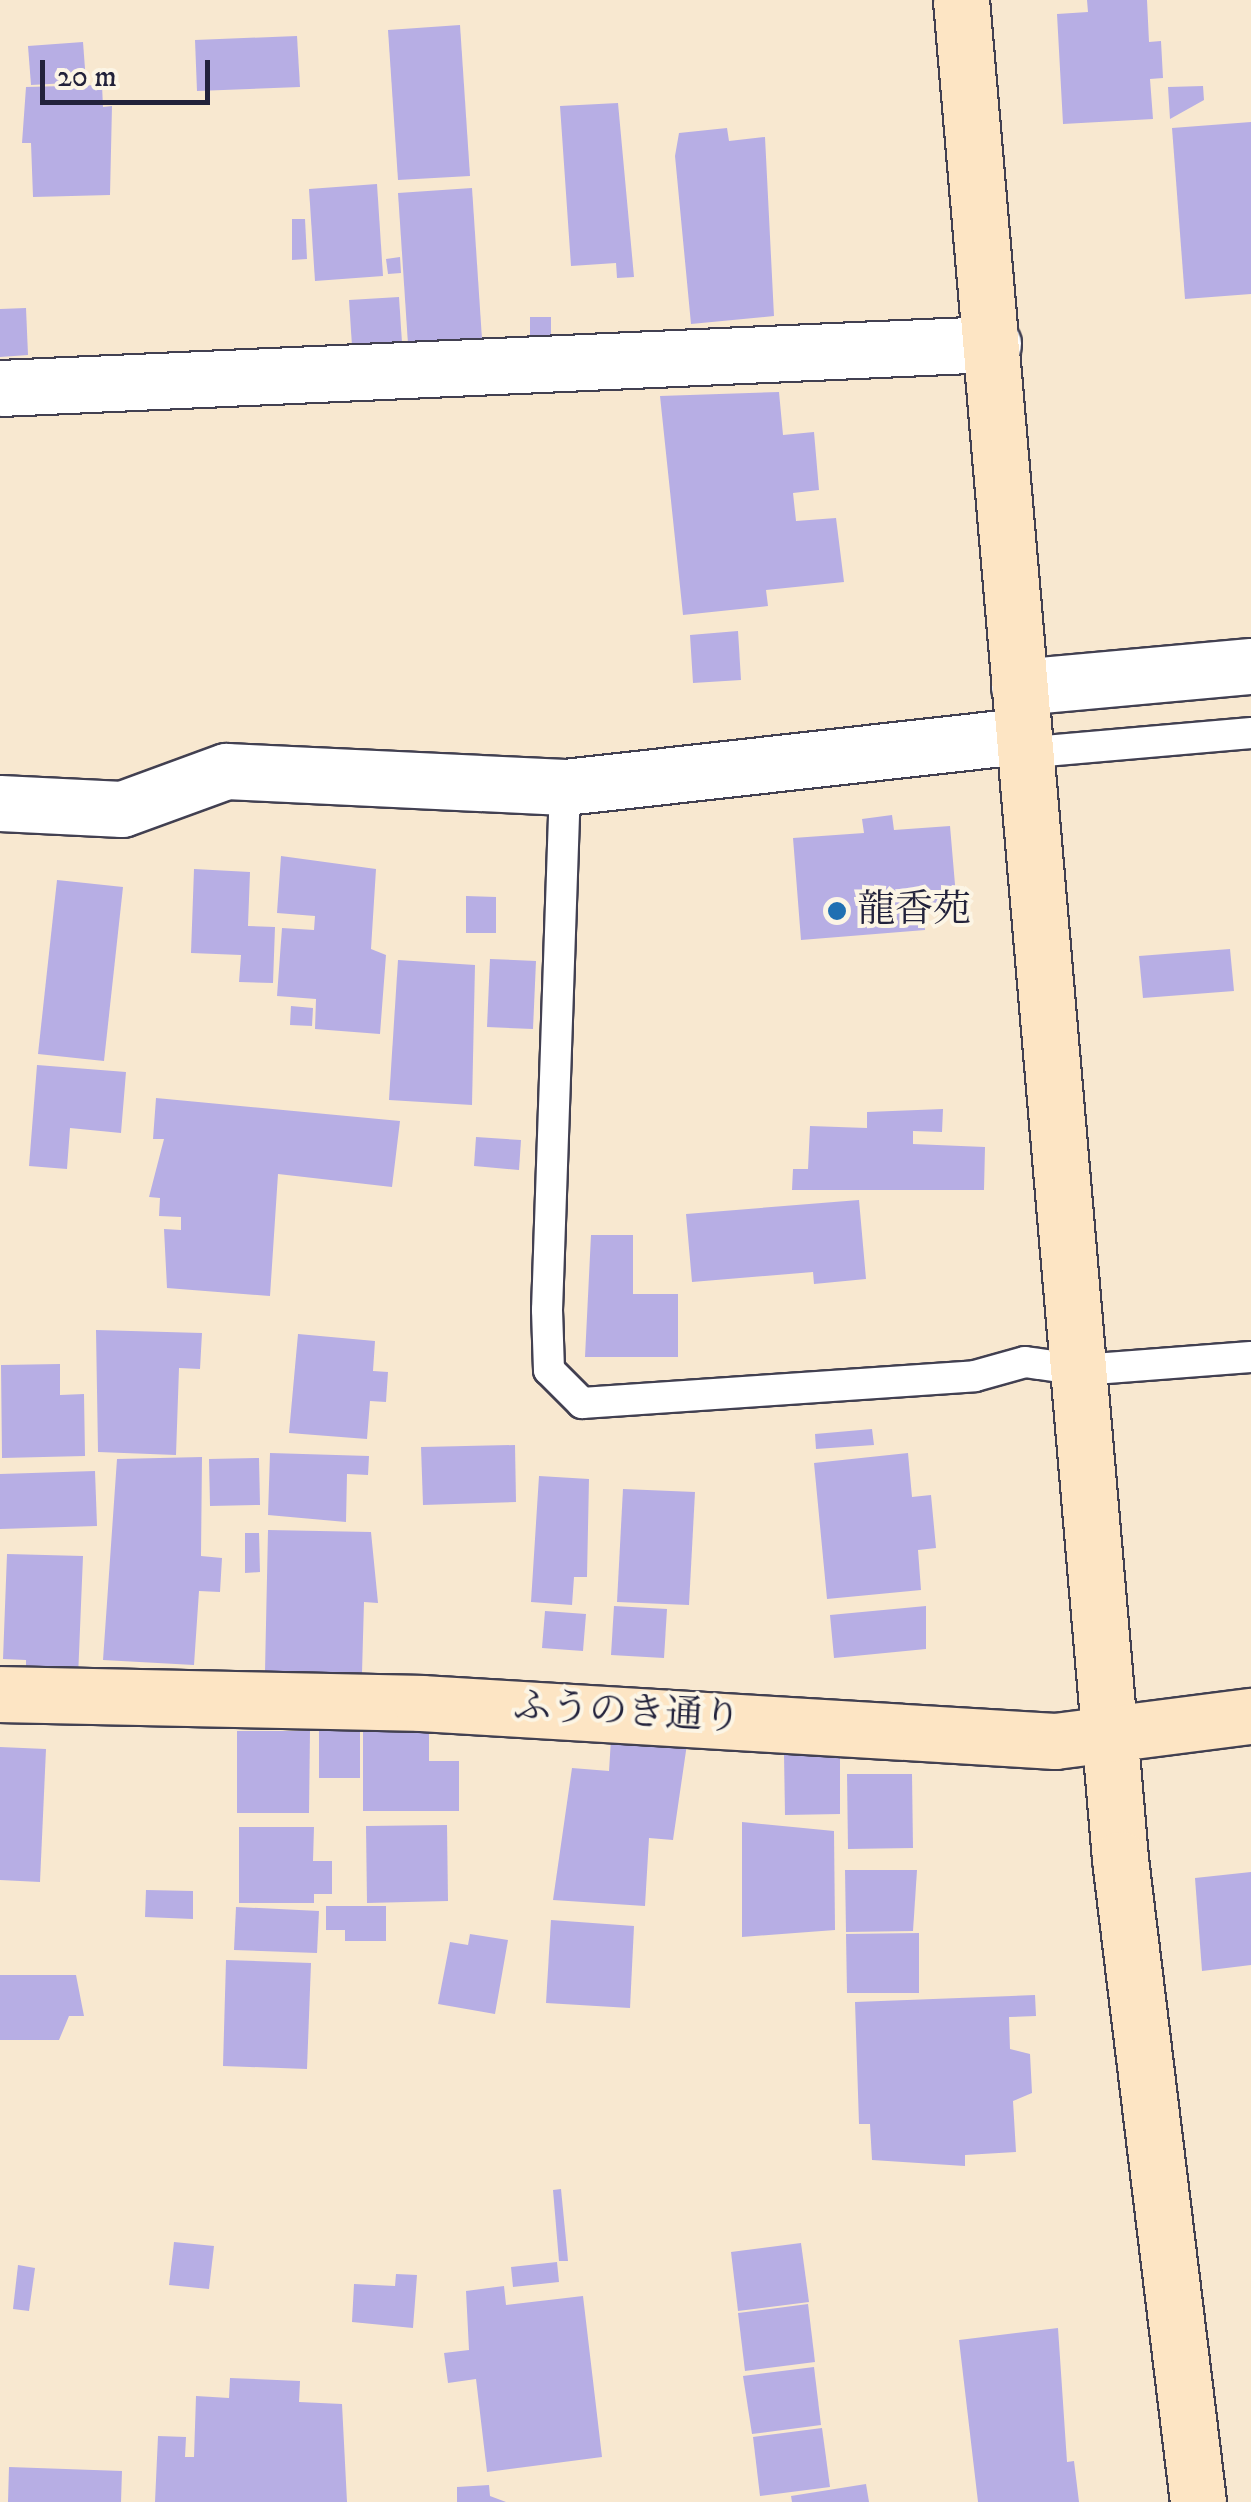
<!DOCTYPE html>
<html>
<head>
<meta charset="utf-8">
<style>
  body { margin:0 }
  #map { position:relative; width:1251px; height:2502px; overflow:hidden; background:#f8e8d0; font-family:"IM FELL DW Pica","Noto Serif JP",serif }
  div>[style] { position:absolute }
  .building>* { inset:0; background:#b7aee4 }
  .roads { filter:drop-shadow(2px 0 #424051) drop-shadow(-2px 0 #424051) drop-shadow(0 2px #424051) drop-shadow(0 -2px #424051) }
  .lane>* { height:30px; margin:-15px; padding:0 15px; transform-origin:15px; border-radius:15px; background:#fff }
  .street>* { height:55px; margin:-27.5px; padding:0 27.5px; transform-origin:27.5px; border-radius:27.5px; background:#fff }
  .secondary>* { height:55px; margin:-27.5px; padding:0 27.5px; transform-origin:27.5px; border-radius:27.5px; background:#fde5c4 }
  .dots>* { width:28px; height:28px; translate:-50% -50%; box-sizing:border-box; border:5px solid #fcf5e5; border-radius:50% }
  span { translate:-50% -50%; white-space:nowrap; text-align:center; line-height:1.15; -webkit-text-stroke:8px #fcf5e5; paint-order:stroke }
  .poi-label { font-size:38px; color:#22223b }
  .left { translate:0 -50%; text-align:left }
  .street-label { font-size:38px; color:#22223b }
  .scale { position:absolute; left:40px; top:60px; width:170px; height:45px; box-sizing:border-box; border:5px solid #22223b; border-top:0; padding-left:12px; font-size:30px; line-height:35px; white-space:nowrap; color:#22223b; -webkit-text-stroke:8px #fcf5e5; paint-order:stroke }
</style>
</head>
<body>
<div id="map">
  <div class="building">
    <i style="clip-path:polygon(1087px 0,1147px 0,1149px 42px,1161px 41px,1163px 78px,1150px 79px,1153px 119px,1063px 124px,1057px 14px,1088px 12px)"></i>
    <i style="clip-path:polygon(460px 25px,470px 176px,398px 180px,388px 30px)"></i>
    <i style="clip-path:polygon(297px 36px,300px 87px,197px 91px,195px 40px)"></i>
    <i style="clip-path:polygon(83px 42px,86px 82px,31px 85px,28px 46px)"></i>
    <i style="clip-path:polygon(102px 85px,103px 107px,112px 106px,110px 195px,33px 197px,31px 143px,22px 143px,26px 87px)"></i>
    <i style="clip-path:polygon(1203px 86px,1204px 100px,1170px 119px,1168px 87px)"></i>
    <i style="clip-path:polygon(618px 103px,634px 277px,617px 278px,616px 263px,571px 266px,560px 106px)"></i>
    <i style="clip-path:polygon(1251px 122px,1251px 294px,1185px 299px,1172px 128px)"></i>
    <i style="clip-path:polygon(727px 128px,729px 141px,765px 137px,774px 316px,691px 324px,675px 156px,679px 133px)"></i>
    <i style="clip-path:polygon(377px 184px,383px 276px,315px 281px,309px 189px)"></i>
    <i style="clip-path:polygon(472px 188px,482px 339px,408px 344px,398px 193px)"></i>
    <i style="clip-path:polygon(292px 219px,305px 219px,307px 259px,292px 260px)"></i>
    <i style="clip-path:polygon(400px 257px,401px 273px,388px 274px,386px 259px)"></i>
    <i style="clip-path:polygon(399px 297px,402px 343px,352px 346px,349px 300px)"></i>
    <i style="clip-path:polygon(26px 308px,28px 355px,0 357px,0 309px)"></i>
    <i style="clip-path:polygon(530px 317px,551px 317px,551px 335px,530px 335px)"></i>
    <i style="clip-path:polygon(779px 392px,783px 435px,814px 432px,819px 490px,793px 493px,796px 521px,836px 518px,844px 582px,766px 590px,768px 606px,683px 615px,660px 396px)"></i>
    <i style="clip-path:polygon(738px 631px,741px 680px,693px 683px,690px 635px)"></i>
    <i style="clip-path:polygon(892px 815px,894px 830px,950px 826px,957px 908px,923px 911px,925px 930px,801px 940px,793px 838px,864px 833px,862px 819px)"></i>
    <i style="clip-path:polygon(281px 856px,376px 869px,371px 949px,386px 955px,380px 1034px,315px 1029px,316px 999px,277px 996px,282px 928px,314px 930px,315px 916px,277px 913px)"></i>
    <i style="clip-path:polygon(194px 869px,250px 872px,248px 926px,275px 927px,273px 983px,239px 982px,241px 955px,191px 953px)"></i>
    <i style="clip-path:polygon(57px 880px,123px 887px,104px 1061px,38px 1054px)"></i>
    <i style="clip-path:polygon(466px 896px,496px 897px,496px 933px,466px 933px)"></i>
    <i style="clip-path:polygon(1230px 949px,1234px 991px,1143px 998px,1139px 956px)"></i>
    <i style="clip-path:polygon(490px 959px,536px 961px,533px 1029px,487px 1027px)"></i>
    <i style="clip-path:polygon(398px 960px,475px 965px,472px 1105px,389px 1100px)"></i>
    <i style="clip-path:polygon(291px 1006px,313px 1008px,312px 1026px,290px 1025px)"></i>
    <i style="clip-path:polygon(37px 1065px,126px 1072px,121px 1133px,70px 1128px,67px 1169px,29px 1166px)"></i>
    <i style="clip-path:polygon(156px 1098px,400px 1121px,392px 1187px,278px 1174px,270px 1296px,167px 1288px,164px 1229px,181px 1230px,181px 1217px,159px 1216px,160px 1198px,149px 1197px,164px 1139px,153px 1139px)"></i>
    <i style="clip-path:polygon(943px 1109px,942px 1132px,913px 1131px,913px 1144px,985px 1147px,984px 1190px,792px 1190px,793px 1169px,808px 1169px,810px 1126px,867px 1128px,867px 1112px)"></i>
    <i style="clip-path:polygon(476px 1137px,521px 1140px,519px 1170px,474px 1166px)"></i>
    <i style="clip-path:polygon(859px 1200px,866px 1279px,814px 1284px,813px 1272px,692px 1282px,686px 1214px)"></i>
    <i style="clip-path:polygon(591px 1235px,633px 1235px,633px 1294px,678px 1294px,678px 1357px,585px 1357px)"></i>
    <i style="clip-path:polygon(96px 1330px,202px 1333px,200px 1369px,179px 1368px,176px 1455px,98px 1452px)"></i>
    <i style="clip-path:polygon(298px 1334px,375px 1341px,373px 1371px,388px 1372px,386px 1402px,370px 1401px,367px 1439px,289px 1433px)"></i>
    <i style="clip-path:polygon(60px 1364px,60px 1395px,84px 1394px,85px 1456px,2px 1458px,1px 1365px)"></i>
    <i style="clip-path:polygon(872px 1429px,874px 1445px,816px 1449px,815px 1434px)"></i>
    <i style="clip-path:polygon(515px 1445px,516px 1502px,423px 1505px,421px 1447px)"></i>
    <i style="clip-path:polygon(270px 1453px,369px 1456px,368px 1475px,347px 1474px,346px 1522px,268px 1515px)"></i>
    <i style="clip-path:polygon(908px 1453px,912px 1497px,931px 1495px,936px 1548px,918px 1550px,921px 1590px,827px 1599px,814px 1463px)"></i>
    <i style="clip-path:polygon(202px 1457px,201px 1556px,222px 1558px,220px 1592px,199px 1591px,194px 1665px,103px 1660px,117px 1459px)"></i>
    <i style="clip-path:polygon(259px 1458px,260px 1505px,210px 1506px,209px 1459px)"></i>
    <i style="clip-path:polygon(95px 1471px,97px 1526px,0 1529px,0 1474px)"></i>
    <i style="clip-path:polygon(539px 1476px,589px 1479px,587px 1577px,574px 1577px,572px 1605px,531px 1602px)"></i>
    <i style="clip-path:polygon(623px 1489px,695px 1492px,689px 1605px,617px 1602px)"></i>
    <i style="clip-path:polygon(268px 1530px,371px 1532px,378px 1603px,364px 1602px,362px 1673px,265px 1671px)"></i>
    <i style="clip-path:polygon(245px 1533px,259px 1533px,260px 1572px,245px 1573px)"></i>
    <i style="clip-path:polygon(7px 1554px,83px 1556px,78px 1678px,26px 1675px,26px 1660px,3px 1659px)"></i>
    <i style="clip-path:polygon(614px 1606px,667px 1609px,664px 1658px,611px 1655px)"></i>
    <i style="clip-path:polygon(926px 1606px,926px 1649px,834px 1658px,830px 1615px)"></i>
    <i style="clip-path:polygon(545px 1611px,586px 1614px,583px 1651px,542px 1648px)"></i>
    <i style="clip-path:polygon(319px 1728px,360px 1728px,360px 1778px,319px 1778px)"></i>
    <i style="clip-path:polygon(363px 1729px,429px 1729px,429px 1761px,459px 1761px,459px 1811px,363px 1811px)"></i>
    <i style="clip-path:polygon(237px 1731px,310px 1731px,309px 1813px,237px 1813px)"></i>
    <i style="clip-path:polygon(611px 1739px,687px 1744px,673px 1840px,649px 1838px,645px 1906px,553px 1900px,572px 1768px,609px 1771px)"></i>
    <i style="clip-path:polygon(0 1747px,46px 1749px,40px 1882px,0 1880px)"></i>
    <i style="clip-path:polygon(840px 1753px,840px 1814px,785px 1815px,784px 1754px)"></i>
    <i style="clip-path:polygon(847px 1774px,912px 1774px,913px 1848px,848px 1849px)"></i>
    <i style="clip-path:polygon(742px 1822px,834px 1831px,835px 1930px,742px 1937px)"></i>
    <i style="clip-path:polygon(447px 1825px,448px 1901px,367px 1903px,366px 1826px)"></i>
    <i style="clip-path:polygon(239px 1827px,314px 1827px,313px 1861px,332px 1861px,332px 1894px,314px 1894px,314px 1903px,239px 1903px)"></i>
    <i style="clip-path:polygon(845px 1870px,917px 1870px,913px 1931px,846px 1932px)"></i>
    <i style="clip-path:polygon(1251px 1872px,1251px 1965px,1202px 1971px,1195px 1878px)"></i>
    <i style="clip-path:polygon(146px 1890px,193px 1891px,193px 1919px,145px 1917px)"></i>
    <i style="clip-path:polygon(326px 1906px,386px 1906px,386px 1941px,345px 1941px,345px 1930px,326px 1930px)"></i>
    <i style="clip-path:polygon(236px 1907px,319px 1911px,317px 1953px,234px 1950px)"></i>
    <i style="clip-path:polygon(551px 1920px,634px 1926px,630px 2008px,546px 2003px)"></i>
    <i style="clip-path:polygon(919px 1933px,919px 1993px,847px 1993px,846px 1934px)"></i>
    <i style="clip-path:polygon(470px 1934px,508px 1940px,495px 2014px,438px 2004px,450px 1942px,468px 1945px)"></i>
    <i style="clip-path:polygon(226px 1960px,311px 1963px,307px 2069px,223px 2066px)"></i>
    <i style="clip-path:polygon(0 1975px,76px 1975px,84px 2016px,69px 2016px,59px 2040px,0 2040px)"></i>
    <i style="clip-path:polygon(1035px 1995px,1036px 2016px,1009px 2017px,1010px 2049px,1030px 2054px,1032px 2093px,1013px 2101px,1016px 2152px,965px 2155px,965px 2166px,872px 2160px,870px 2124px,859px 2124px,855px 2002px)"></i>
    <i style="clip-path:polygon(561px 2189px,568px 2261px,559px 2261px,553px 2190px)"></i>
    <i style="clip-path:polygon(174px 2242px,214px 2246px,209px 2289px,169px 2285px)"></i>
    <i style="clip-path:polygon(801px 2243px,809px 2302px,738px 2311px,731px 2252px)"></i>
    <i style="clip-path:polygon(557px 2262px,559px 2282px,513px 2287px,511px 2267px)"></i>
    <i style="clip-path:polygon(18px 2265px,35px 2268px,29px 2311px,13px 2309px)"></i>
    <i style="clip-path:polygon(396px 2274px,417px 2275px,413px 2328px,352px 2322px,354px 2284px,395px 2286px)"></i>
    <i style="clip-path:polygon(504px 2286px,506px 2305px,583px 2296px,602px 2457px,487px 2472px,476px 2379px,448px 2383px,444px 2353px,469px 2350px,466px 2291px)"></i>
    <i style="clip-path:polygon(808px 2304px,815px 2362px,745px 2371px,738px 2313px)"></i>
    <i style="clip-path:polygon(1058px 2328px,1067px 2462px,1074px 2461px,1079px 2502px,978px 2502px,959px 2340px)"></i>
    <i style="clip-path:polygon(814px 2367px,821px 2425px,752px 2434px,743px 2376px)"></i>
    <i style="clip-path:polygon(230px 2378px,300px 2381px,299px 2402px,342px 2404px,347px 2502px,155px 2502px,158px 2436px,186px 2437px,185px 2457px,194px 2457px,196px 2396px,229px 2398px)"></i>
    <i style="clip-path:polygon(822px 2428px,830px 2487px,760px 2496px,753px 2437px)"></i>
    <i style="clip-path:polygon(9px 2467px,122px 2471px,121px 2502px,8px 2502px)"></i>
    <i style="clip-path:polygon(866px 2484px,869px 2502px,792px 2502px,791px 2496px)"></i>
    <i style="clip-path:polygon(489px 2485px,490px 2496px,506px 2502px,457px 2502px,457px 2487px)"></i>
  </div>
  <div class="roads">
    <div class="lane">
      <i style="left:1022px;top:753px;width:230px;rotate:-5deg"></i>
      <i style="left:565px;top:787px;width:523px;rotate:91.97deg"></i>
      <i style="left:547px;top:1310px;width:60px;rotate:88.1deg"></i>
      <i style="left:549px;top:1370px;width:47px;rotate:45deg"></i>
      <i style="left:582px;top:1403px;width:394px;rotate:-3.9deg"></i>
      <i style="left:975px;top:1376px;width:52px;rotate:-15.6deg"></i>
      <i style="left:1025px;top:1362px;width:57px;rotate:8.1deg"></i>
      <i style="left:1081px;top:1370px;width:170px;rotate:-4.4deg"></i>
    </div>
    <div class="street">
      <i style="left:0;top:388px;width:994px;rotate:-2.54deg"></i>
      <i style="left:1019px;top:687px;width:233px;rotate:-5.2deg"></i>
      <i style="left:0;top:803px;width:122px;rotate:2.8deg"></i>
      <i style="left:122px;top:809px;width:111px;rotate:-20.1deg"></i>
      <i style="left:226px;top:771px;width:339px;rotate:2.7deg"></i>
      <i style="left:565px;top:787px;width:458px;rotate:-6.4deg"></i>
    </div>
    <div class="secondary">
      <i style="left:961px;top:0;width:1866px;rotate:85.11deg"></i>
      <i style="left:1120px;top:1859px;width:648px;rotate:83.08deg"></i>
      <i style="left:0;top:1694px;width:421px;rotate:1.2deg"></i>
      <i style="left:421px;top:1703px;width:635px;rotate:3.43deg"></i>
      <i style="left:1055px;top:1741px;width:198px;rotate:-7.3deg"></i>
    </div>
  </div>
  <div class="dots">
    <i style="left:837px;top:911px;background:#1f6fb2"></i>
  </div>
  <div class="poi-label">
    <span class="left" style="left:857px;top:911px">龍香苑</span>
  </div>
  <div class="street-label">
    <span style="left:627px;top:1713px;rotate:3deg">ふうのき通り</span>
  </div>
  <div class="scale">20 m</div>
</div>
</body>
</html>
